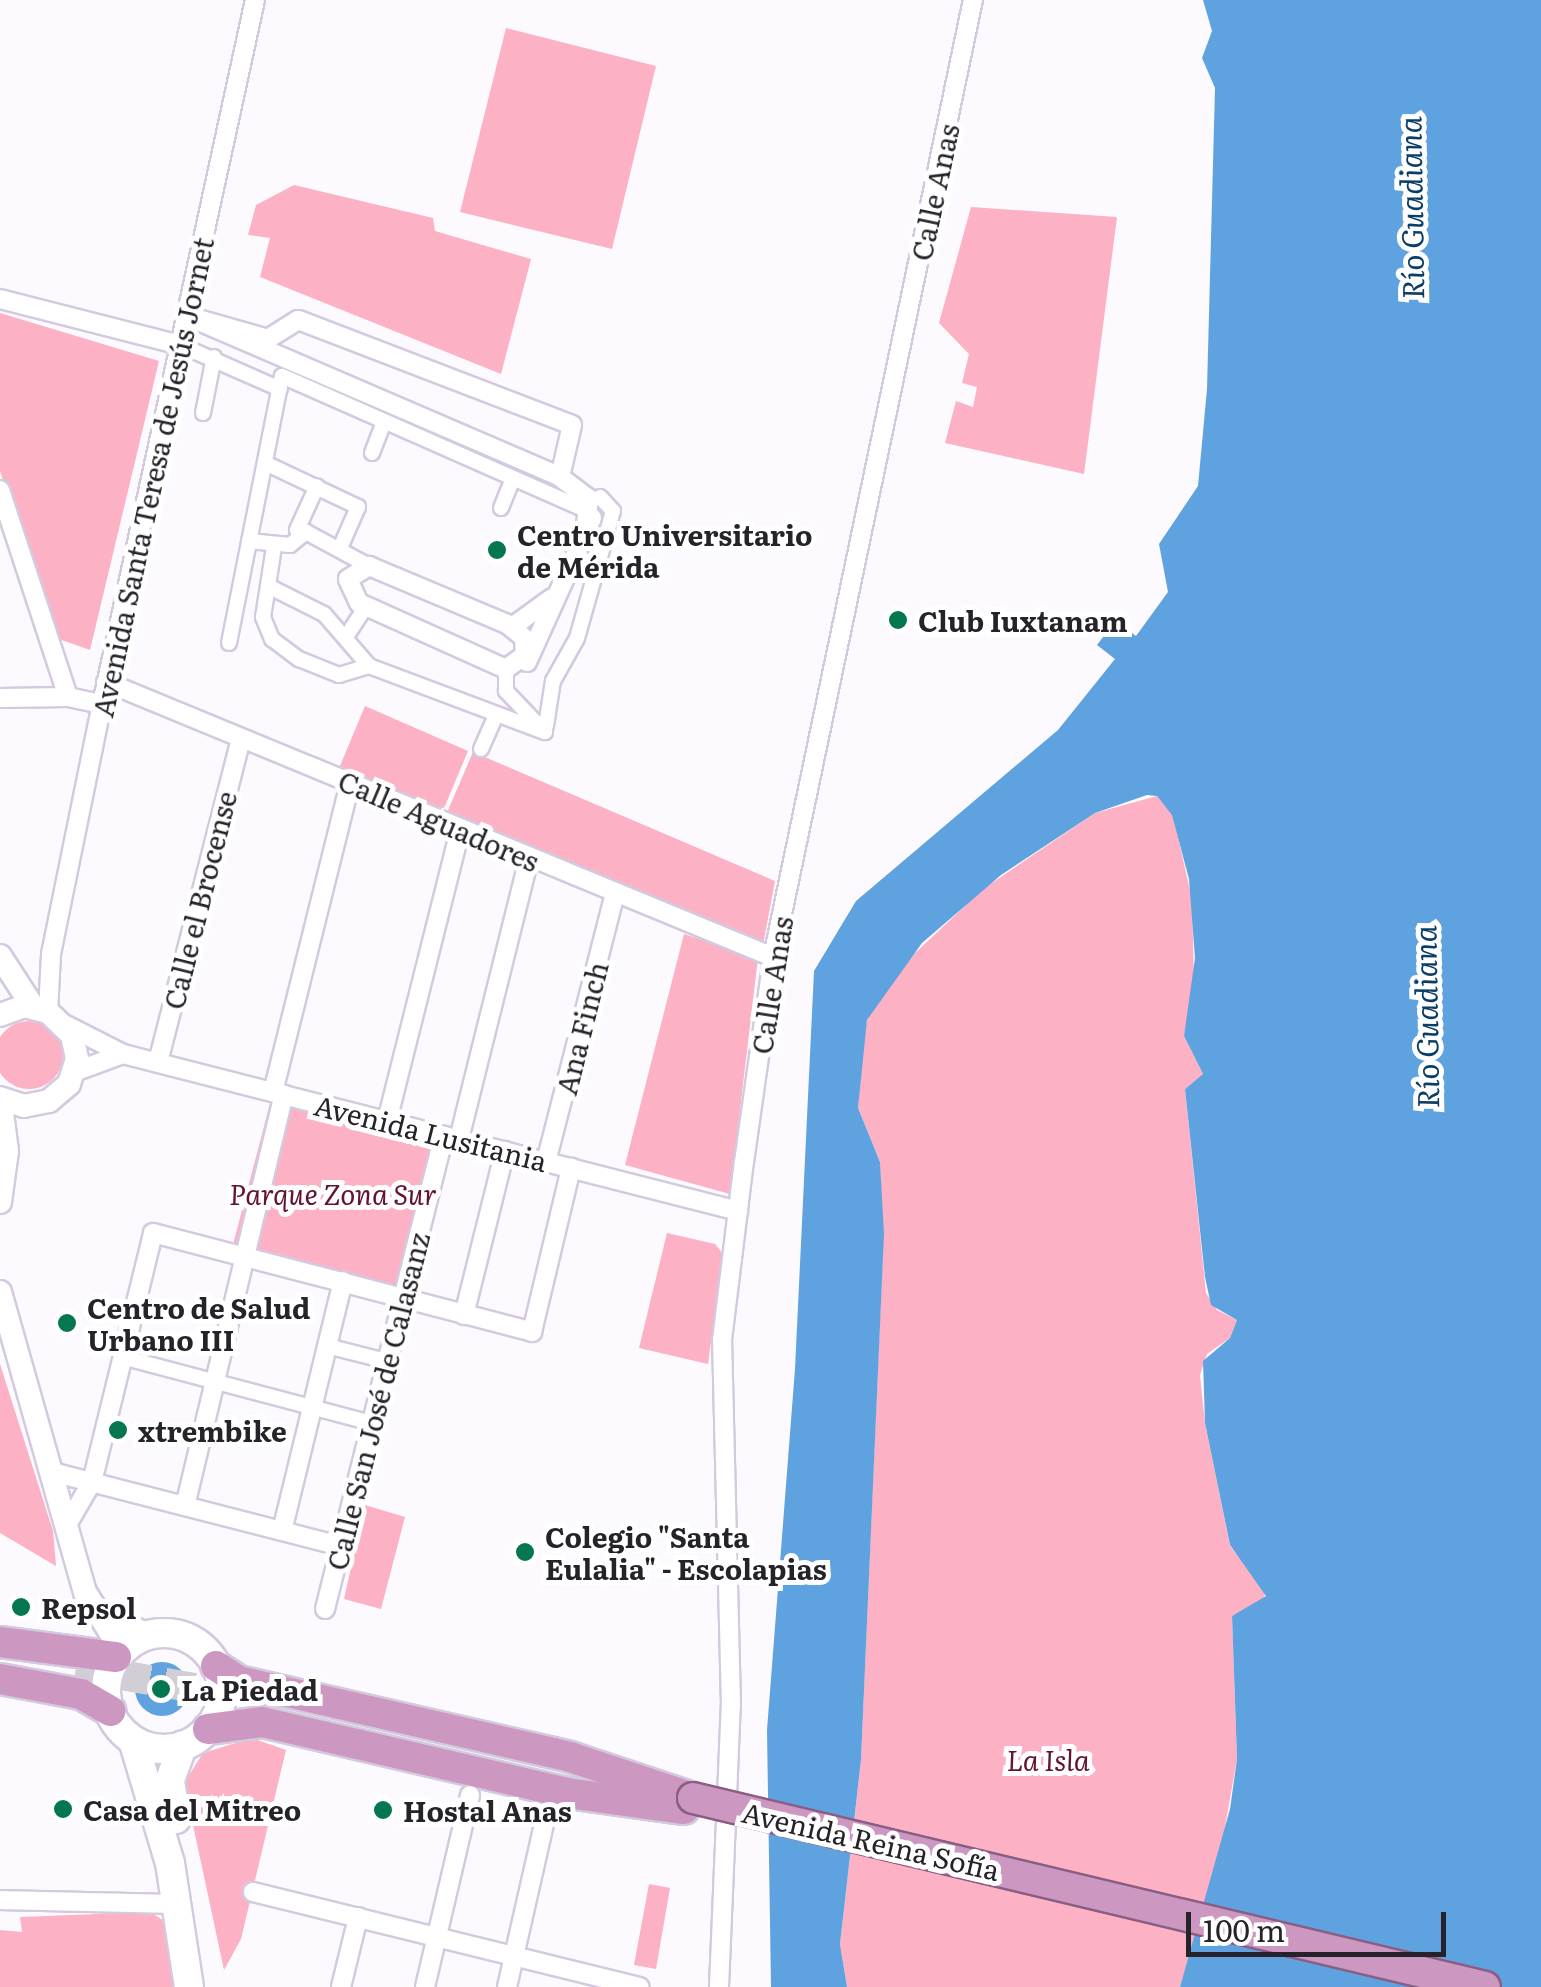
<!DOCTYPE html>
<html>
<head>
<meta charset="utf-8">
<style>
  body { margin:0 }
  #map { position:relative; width:1541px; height:1987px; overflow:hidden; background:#fcfafe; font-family:Literata,serif }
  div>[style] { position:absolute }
  .green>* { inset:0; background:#fcb1c4 }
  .round { border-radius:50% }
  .water>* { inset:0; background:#5fa2e0 }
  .trunk-tunnel>* { height:30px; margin-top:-15px; transform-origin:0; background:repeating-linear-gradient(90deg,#d1cfd4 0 30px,transparent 0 45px) }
  .roads { filter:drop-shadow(2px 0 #d3cae0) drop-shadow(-2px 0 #d3cae0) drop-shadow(0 2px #d3cae0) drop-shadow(0 -2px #d3cae0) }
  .pedestrian>* { height:14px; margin:-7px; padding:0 7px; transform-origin:7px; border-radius:7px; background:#fff }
  .minor>* { height:18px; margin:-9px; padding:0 9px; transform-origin:9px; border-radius:9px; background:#fff }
  .tertiary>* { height:22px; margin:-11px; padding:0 11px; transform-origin:11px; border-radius:11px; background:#fff }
  .secondary>* { height:28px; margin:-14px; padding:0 14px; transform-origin:14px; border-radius:14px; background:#fff }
  .secondary>.ring { margin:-14px; padding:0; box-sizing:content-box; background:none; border:28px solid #fff; border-radius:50% }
  .trunk>* { height:30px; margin:-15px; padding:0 15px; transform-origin:15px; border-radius:15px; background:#cc98c2 }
  .bridges { filter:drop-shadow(2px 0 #8a5e83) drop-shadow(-2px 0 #8a5e83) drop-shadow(0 2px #8a5e83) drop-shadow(0 -2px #8a5e83) }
  .trunk-bridge>* { height:30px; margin:-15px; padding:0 15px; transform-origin:15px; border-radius:15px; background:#cc98c2 }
  .dots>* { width:28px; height:28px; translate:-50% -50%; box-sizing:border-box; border:5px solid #fff; border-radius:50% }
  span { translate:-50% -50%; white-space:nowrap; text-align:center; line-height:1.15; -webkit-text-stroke:10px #fff; paint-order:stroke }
  .street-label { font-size:28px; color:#26222a }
  .poi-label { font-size:28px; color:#26222a; font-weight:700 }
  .left { translate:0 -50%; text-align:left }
  .park-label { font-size:28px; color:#641433; font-style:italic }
  .water-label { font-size:30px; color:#0b3e66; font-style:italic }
  .scale { position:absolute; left:1186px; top:1912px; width:260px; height:45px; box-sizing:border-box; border:5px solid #26222a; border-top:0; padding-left:12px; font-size:30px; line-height:35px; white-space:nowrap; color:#26222a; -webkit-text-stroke:8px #fff; paint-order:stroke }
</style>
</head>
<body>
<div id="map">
  <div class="green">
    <i style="clip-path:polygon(506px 28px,656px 66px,612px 249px,460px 212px)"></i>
    <i style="clip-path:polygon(294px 185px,433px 218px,435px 231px,531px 259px,501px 374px,260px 277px,270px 238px,248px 235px,256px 205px)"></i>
    <i style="clip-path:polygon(971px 207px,1117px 217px,1084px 474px,945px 443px,956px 401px,973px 407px,977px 387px,962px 383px,969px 354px,939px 323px)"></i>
    <i style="clip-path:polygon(0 313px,159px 361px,90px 650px,56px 638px,0 471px)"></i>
    <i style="clip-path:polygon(365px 706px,468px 751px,442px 813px,340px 766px)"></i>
    <i style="clip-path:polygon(473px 752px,775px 881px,763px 945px,446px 815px)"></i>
    <i style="clip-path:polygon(1157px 796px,1173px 815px,1192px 899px,1194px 980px,1184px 1036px,1203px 1074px,1185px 1089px,1206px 1293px,1217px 1310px,1237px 1320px,1230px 1338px,1207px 1354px,1200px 1375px,1205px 1423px,1230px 1546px,1266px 1592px,1262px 1601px,1232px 1616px,1237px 1759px,1220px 1855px,1180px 1987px,847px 1987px,840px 1944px,861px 1760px,883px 1250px,880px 1162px,858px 1108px,862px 1036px,871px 1010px,914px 954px,983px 889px,1095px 813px)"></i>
    <i style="clip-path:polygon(684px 934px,758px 958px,730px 1194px,625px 1165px)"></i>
    <i class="round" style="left:-5px;top:1021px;width:68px;height:68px"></i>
    <i style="clip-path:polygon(273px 1092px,444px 1136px,402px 1297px,231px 1252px)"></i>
    <i style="clip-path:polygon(667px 1233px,715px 1244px,723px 1254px,708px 1364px,639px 1348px)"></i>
    <i style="clip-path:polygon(0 1364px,53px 1531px,56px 1566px,0 1533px)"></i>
    <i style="clip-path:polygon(365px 1505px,405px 1517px,381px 1609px,344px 1599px)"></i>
    <i style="clip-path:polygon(252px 1738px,286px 1750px,241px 1939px,224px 1970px,184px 1783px,203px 1753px)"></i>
    <i style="clip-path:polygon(649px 1884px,670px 1888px,656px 1969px,634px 1965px)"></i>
    <i style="clip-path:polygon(150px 1912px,169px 1924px,181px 1987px,0 1987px,0 1930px,22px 1932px,20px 1917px)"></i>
  </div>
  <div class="water">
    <i style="clip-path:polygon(1203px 0,1541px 0,1541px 1987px,1180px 1987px,1230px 1809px,1237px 1759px,1232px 1616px,1266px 1596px,1230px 1545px,1205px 1423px,1203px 1361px,1230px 1338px,1237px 1320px,1211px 1305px,1205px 1277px,1185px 1089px,1203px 1074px,1184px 1036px,1195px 958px,1189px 879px,1172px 815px,1157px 796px,1147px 795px,1095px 813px,1001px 875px,922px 943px,867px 1020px,858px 1108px,880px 1162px,884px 1234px,861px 1760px,840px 1944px,847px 1987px,771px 1987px,767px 1730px,795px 1369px,814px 971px,856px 901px,1058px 730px,1115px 659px,1097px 645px,1115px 621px,1136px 636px,1168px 592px,1159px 544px,1198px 486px,1207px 389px,1215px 88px,1202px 58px,1212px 31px)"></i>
    <i class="round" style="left:135px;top:1662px;width:54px;height:54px"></i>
  </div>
  <div class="trunk-tunnel">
    <i style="left:76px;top:1667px;width:183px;rotate:10.1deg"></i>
  </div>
  <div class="roads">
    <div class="pedestrian">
      <i style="left:180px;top:345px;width:109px;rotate:23.7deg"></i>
      <i style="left:203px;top:413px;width:57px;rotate:-78.9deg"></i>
      <i style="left:372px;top:453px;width:33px;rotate:-69deg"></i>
      <i style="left:265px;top:463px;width:103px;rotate:25.3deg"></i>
      <i style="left:358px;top:507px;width:45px;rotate:113.7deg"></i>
      <i style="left:501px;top:508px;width:32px;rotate:-68deg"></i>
      <i style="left:306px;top:532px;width:9px;rotate:-167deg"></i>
      <i style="left:297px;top:530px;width:48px;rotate:-65.6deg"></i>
      <i style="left:249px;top:541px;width:41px;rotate:5.6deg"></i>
      <i style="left:290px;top:545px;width:21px;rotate:-39deg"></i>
      <i style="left:306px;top:532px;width:72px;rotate:28.4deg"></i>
      <i style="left:274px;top:547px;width:71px;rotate:98.9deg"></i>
      <i style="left:263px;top:617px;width:24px;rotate:68deg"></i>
      <i style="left:272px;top:639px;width:34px;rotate:37deg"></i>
      <i style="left:299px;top:659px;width:43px;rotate:21.8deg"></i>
      <i style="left:339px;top:675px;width:31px;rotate:-17deg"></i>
      <i style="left:369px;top:666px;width:188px;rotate:20.6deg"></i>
      <i style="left:545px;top:732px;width:57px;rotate:-133.6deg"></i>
      <i style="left:506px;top:691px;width:22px;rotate:-90deg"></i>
      <i style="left:268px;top:586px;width:63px;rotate:26.6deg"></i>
      <i style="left:324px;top:614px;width:69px;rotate:49.1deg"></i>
      <i style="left:346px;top:637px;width:37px;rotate:-57deg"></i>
      <i style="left:229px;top:643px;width:272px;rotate:-78.8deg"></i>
      <i style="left:282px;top:376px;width:332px;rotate:23.8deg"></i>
      <i style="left:546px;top:726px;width:46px;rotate:-81.2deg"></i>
      <i style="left:553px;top:681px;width:49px;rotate:-60.8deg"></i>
      <i style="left:577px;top:638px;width:132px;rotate:-74.2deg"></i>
      <i style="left:613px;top:511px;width:19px;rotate:-133deg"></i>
      <i style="left:481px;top:749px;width:35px;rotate:-66deg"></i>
      <i style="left:327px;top:1346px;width:61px;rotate:14.3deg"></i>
      <i style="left:122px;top:1357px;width:258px;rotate:14.8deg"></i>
    </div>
    <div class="minor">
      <i style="left:0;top:299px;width:186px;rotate:14.3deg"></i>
      <i style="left:560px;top:477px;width:53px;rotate:-77deg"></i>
      <i style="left:572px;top:425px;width:293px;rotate:-159deg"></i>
      <i style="left:298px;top:320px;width:36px;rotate:148deg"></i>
      <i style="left:268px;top:339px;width:84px;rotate:-164.1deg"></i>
      <i style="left:187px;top:316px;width:406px;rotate:23.3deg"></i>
      <i style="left:560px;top:477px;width:36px;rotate:37deg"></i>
      <i style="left:589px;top:499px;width:26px;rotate:97deg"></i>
      <i style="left:0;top:490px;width:218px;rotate:71.8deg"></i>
      <i style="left:369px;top:566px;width:150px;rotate:22.8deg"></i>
      <i style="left:507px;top:624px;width:22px;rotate:39deg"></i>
      <i style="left:524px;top:638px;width:17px;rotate:87deg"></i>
      <i style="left:525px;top:655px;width:24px;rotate:144deg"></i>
      <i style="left:506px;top:669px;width:161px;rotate:-155.8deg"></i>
      <i style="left:359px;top:603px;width:26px;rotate:-115deg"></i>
      <i style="left:348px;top:579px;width:25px;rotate:-32deg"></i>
      <i style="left:512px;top:627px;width:49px;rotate:-35.9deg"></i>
      <i style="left:527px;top:662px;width:158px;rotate:-65.7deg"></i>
      <i style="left:106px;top:682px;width:721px;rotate:22.41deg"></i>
      <i style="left:0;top:698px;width:68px;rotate:-0.8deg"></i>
      <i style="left:68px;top:697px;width:35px;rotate:12deg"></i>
      <i style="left:48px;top:1012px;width:58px;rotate:-87deg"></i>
      <i style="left:51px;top:954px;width:255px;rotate:-78.5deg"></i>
      <i style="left:102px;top:704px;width:720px;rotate:-77.74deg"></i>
      <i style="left:66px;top:1025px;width:64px;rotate:27deg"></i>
      <i style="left:123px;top:1054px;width:635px;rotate:14.32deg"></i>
      <i style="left:158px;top:1062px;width:334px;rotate:-75.6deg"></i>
      <i style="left:74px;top:1072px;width:52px;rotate:-20.2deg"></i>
      <i style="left:273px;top:1092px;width:318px;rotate:-76deg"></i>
      <i style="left:387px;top:1121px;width:300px;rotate:-75.9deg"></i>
      <i style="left:459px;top:1139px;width:290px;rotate:-76deg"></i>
      <i style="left:546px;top:1162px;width:278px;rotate:-75.6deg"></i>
      <i style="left:464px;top:1315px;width:169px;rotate:-76deg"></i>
      <i style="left:52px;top:1472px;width:297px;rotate:14.4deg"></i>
      <i style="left:185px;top:1506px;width:423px;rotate:-76.5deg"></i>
      <i style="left:68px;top:1523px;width:48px;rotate:-59.7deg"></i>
      <i style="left:92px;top:1482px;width:256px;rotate:-76.2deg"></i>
      <i style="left:153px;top:1233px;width:392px;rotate:14.6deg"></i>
      <i style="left:532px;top:1332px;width:169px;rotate:-76.6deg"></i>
      <i style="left:282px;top:1531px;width:257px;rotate:-76.3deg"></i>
      <i style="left:325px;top:1609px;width:488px;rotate:-75.9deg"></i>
      <i style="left:253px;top:1892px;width:398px;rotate:13.8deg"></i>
      <i style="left:0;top:1900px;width:178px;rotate:1.3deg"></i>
      <i style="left:341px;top:1987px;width:72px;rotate:-76.3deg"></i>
      <i style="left:425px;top:1987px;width:197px;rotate:-76.8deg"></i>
      <i style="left:507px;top:1987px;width:176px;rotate:-77.2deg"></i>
      <i style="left:546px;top:1815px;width:30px;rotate:-46deg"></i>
      <i style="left:719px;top:1987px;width:281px;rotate:-87.6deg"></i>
      <i style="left:731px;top:1706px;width:366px;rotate:-91.4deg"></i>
      <i style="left:722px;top:1340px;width:179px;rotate:-83deg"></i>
      <i style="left:744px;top:1162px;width:207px;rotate:-81.9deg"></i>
      <i style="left:773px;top:957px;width:978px;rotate:-78.2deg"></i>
    </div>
    <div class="tertiary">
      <i style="left:0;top:956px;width:61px;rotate:57.1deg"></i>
      <i style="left:0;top:1015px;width:27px;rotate:-20deg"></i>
      <i style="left:25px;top:1006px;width:24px;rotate:15deg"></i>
      <i style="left:48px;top:1012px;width:33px;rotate:44deg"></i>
      <i style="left:72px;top:1035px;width:25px;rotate:78deg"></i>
      <i style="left:77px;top:1059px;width:26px;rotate:108deg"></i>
      <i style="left:69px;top:1084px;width:26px;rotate:140deg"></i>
      <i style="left:49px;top:1101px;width:25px;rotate:169deg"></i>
      <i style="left:24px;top:1106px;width:25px;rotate:-162deg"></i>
      <i style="left:0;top:1202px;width:51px;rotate:-82.2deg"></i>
      <i style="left:7px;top:1151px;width:53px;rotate:-97.5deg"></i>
      <i style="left:0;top:1292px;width:312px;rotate:74.2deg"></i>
      <i style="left:85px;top:1592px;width:70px;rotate:57.9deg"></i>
      <i style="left:107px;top:1616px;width:45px;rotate:24.9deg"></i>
    </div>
    <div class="secondary">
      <i class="ring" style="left:106px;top:1633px;width:88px;height:88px"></i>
      <i style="left:133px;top:1740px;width:128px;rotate:73.3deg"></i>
      <i style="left:170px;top:1863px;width:125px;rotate:81.3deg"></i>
      <i style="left:176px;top:1819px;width:39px;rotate:-99deg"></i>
      <i style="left:170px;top:1780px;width:37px;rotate:-70deg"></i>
    </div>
    <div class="trunk">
      <i style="left:0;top:1642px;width:117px;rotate:7.4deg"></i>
      <i style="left:216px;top:1666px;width:27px;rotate:33deg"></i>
      <i style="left:239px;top:1681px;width:340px;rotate:12.9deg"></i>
      <i style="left:570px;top:1757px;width:130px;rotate:18.4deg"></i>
      <i style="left:0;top:1679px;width:82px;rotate:10.5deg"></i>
      <i style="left:81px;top:1694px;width:34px;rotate:30deg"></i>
      <i style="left:208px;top:1729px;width:54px;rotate:-7.4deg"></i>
      <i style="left:262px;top:1722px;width:313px;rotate:13.1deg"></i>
      <i style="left:567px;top:1793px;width:118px;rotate:7.8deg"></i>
    </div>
  </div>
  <div class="bridges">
    <div class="trunk-bridge">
      <i style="left:693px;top:1798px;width:814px;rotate:13.42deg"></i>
    </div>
  </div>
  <div class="dots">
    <i style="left:497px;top:550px;background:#047650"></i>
    <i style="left:898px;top:620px;background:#047650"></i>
    <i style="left:67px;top:1323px;background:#047650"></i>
    <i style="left:118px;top:1430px;background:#047650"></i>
    <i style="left:525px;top:1552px;background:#047650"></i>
    <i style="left:21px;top:1607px;background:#047650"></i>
    <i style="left:161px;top:1689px;background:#047650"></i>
    <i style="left:63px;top:1809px;background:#047650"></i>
    <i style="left:383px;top:1810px;background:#047650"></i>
  </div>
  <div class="street-label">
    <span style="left:934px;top:192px;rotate:-78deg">Calle Anas</span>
    <span style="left:152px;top:477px;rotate:-78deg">Avenida Santa Teresa de Jesús Jornet</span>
    <span style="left:439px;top:820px;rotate:23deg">Calle Aguadores</span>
    <span style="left:199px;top:900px;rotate:-76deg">Calle el Brocense</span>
    <span style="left:771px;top:985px;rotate:-81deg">Calle Anas</span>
    <span style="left:581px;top:1028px;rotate:-76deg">Ana Finch</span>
    <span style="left:431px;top:1132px;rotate:14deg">Avenida Lusitania</span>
    <span style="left:377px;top:1401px;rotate:-76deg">Calle San José de Calasanz</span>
    <span style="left:871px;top:1840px;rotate:13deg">Avenida Reina Sofía</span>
  </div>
  <div class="poi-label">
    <span class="left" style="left:517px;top:550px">Centro Universitario<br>de Mérida</span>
    <span class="left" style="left:918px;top:620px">Club Iuxtanam</span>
    <span class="left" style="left:87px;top:1323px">Centro de Salud<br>Urbano III</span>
    <span class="left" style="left:138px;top:1430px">xtrembike</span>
    <span class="left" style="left:545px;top:1552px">Colegio "Santa<br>Eulalia" - Escolapias</span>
    <span class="left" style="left:41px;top:1607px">Repsol</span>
    <span class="left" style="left:181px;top:1689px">La Piedad</span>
    <span class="left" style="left:83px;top:1809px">Casa del Mitreo</span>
    <span class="left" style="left:403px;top:1810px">Hostal Anas</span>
  </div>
  <div class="park-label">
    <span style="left:333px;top:1193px">Parque Zona Sur</span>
    <span style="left:1048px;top:1759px">La Isla</span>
  </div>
  <div class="water-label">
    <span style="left:1410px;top:208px;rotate:-91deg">Río Guadiana</span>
    <span style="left:1425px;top:1017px;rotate:-91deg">Río Guadiana</span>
  </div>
  <div class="scale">100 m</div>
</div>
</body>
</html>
